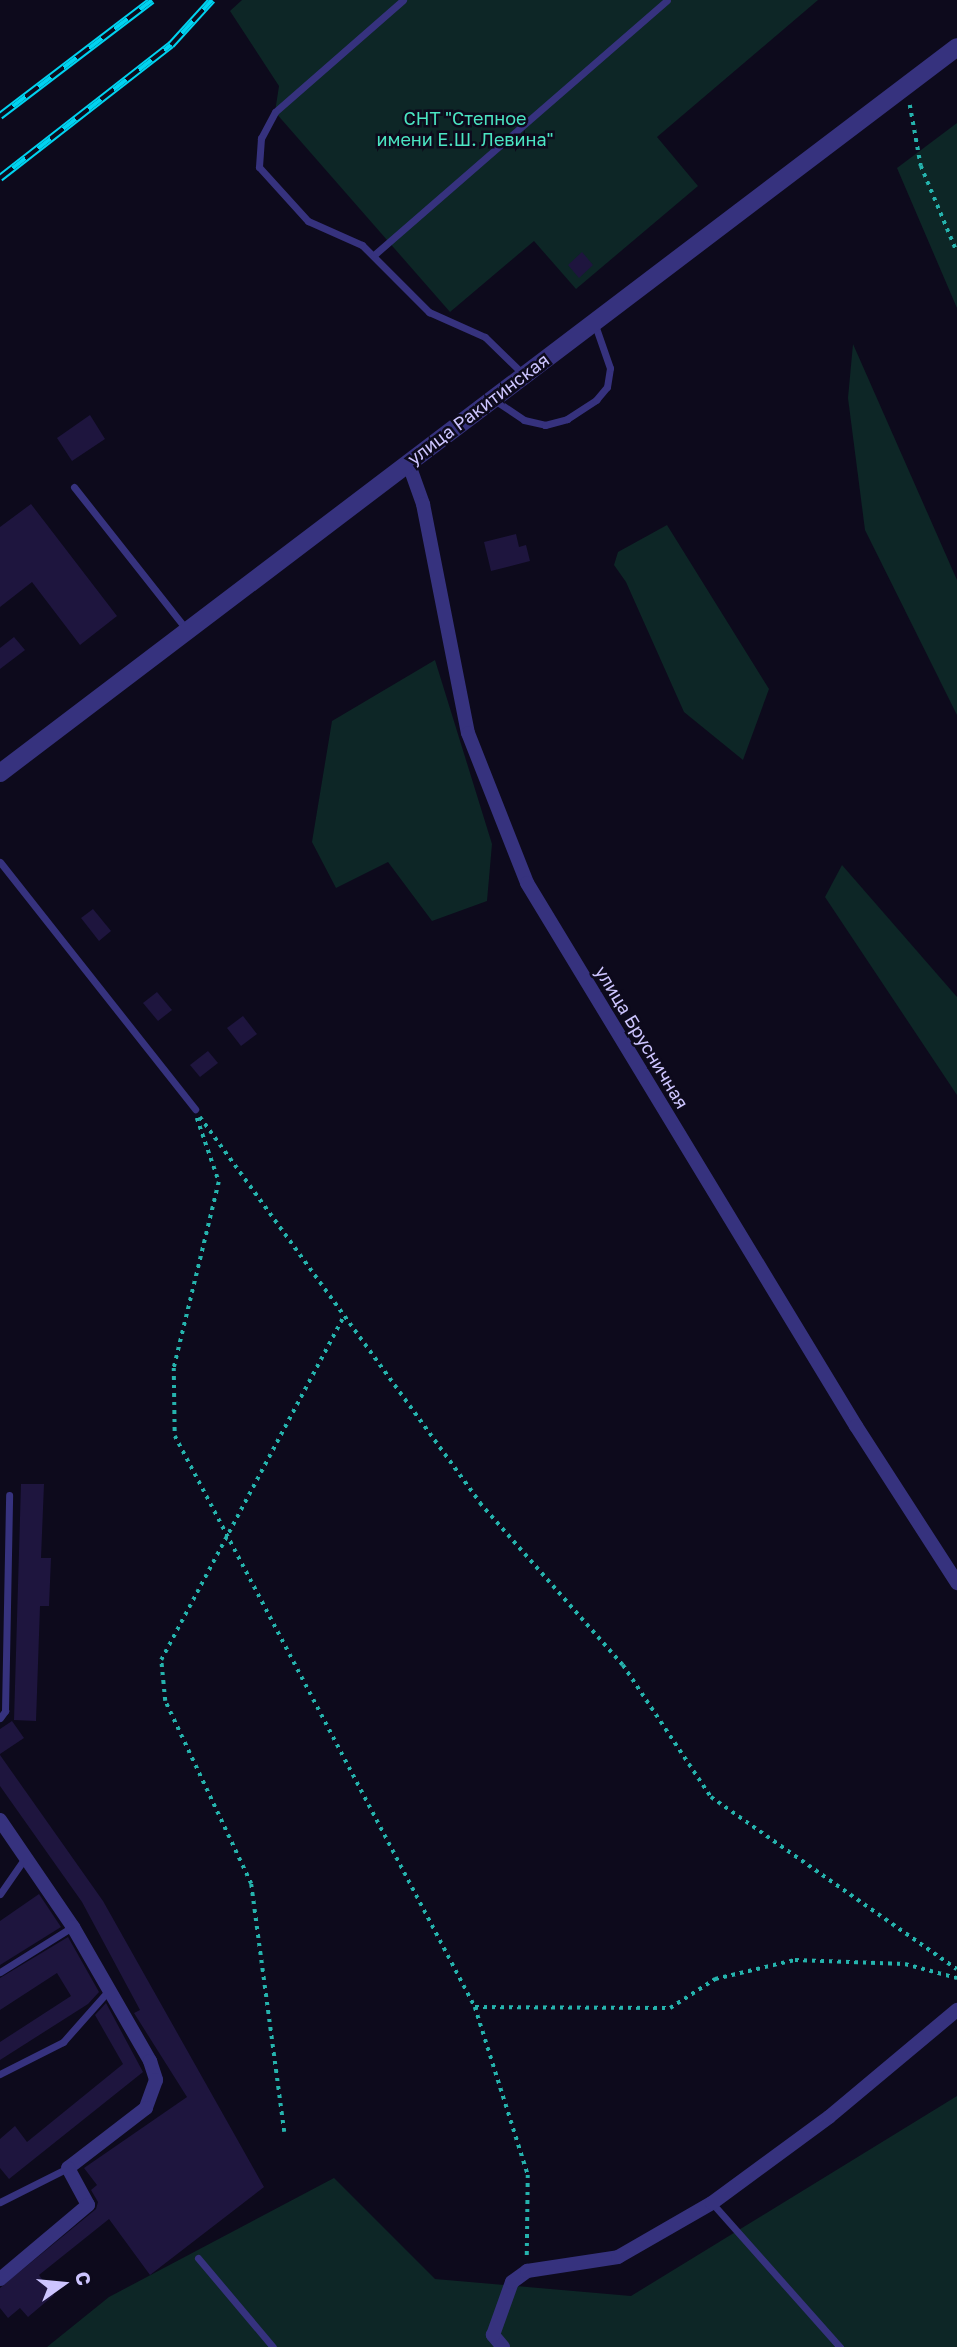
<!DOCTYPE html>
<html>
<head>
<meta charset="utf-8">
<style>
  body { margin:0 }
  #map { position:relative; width:957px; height:2347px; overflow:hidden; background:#0d0a1c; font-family:"Golos Text",sans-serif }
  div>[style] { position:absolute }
  .green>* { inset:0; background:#0d2626 }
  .building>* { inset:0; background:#1e153e }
  .path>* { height:3.5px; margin-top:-1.75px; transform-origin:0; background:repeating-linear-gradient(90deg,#25b3ad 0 3.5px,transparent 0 8.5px) }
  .service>* { height:7px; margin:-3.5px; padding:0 3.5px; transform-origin:3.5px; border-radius:3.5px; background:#36327e }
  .minor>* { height:14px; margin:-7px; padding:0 7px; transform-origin:7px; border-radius:7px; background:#36327e }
  .tertiary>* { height:18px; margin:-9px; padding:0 9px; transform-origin:9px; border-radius:9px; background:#36327e }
  .rail>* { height:8px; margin-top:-4px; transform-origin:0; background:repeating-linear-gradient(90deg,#0d0a1c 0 16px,#00d3f0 0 32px); box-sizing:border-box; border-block:2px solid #00d3f0 }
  span { translate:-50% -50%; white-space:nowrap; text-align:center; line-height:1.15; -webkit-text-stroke:5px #0d0a1c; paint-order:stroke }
  .park-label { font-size:18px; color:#4be5c2 }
  .street-label { font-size:18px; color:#cdc5ff }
  .north { position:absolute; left:28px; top:2249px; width:70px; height:70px; -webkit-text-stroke:5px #0d0a1c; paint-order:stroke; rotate:75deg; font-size:19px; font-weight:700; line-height:28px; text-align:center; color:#cdc5ff }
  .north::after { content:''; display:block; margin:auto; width:24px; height:32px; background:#cdc5ff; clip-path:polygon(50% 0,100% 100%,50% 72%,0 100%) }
</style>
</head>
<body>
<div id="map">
  <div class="green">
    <i style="clip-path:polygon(242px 0,818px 0,657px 137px,698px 186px,576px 289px,534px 241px,450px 312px,275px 112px,279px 86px,230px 11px)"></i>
    <i style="clip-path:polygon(957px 123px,957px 308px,897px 168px)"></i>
    <i style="clip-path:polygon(853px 344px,957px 580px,957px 715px,865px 530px,848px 398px)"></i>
    <i style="clip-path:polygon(667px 525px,769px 689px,743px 760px,684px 712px,626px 582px,614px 565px,618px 552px)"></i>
    <i style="clip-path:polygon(435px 660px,492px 844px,487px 901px,432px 921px,388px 862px,336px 888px,312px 842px,332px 721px)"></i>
    <i style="clip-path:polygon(842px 865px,957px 997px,957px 1095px,825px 897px)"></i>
    <i style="clip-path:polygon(957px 2096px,957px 2347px,47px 2347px,109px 2297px,334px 2178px,435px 2279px,631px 2296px)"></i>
  </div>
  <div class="building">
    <i style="clip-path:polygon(582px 252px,593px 265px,579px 278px,568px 265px)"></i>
    <i style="clip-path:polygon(90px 415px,105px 439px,72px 461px,57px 438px)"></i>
    <i style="clip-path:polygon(31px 504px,117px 616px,80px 645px,32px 582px,0 607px,0 527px)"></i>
    <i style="clip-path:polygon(516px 534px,519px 547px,526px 545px,530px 561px,491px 571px,484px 542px)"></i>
    <i style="clip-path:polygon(14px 637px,25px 650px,0 669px,0 648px)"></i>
    <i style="clip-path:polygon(93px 909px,111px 931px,99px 941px,81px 918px)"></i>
    <i style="clip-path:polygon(157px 992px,172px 1010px,158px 1021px,143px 1003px)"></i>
    <i style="clip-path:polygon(243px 1016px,257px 1034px,241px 1046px,227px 1028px)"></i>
    <i style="clip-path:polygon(208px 1051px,218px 1063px,200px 1077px,190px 1065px)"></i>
    <i style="clip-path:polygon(21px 1484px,44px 1484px,41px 1558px,51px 1558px,49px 1606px,40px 1606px,36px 1721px,14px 1720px)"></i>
    <i style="clip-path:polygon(12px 1721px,24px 1738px,0 1754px,0 1729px)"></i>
    <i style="clip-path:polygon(0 1755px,103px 1901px,264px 2187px,150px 2275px,109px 2219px,39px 2275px,54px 2295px,28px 2317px,20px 2308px,8px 2318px,0 2308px,0 2288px,96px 2209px,98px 2202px,91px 2190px,97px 2185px,84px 2168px,187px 2097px,134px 2013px,140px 2010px,82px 1902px,0 1786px)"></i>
    <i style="clip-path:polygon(39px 1894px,61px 1927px,0 1965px,0 1921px)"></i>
    <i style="clip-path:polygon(68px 1937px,99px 1992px,88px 2004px,0 2060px,0 2042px,71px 1996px,57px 1973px,0 2010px,0 1978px)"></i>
    <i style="clip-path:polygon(106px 2003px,143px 2072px,9px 2179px,0 2168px,0 2139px,15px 2126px,27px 2142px,123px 2064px,95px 2015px)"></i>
  </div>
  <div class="path">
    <i style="left:910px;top:105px;width:62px;rotate:79.8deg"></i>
    <i style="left:921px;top:166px;width:93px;rotate:67.3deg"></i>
    <i style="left:200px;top:1117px;width:477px;rotate:54deg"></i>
    <i style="left:480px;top:1503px;width:216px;rotate:48.6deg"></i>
    <i style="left:623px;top:1665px;width:159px;rotate:56.3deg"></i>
    <i style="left:711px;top:1797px;width:300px;rotate:35deg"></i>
    <i style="left:197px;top:1118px;width:68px;rotate:71deg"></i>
    <i style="left:219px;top:1182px;width:191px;rotate:103.6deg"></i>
    <i style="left:174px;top:1368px;width:68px;rotate:89.2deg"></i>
    <i style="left:175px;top:1436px;width:645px;rotate:62.28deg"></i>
    <i style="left:475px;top:2007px;width:176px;rotate:72.5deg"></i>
    <i style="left:528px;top:2175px;width:83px;rotate:90.7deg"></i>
    <i style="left:475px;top:2007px;width:195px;rotate:0.3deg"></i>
    <i style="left:670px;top:2008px;width:54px;rotate:-32.8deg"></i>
    <i style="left:715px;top:1979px;width:82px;rotate:-13.4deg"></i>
    <i style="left:795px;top:1960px;width:110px;rotate:2.1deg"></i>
    <i style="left:905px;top:1964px;width:54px;rotate:15.1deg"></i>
    <i style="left:284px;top:2132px;width:250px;rotate:-97.6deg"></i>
    <i style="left:251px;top:1884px;width:202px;rotate:-115.2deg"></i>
    <i style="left:165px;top:1701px;width:41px;rotate:-95.6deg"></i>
    <i style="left:161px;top:1660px;width:388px;rotate:-62deg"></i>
  </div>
  <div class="service">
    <i style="left:403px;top:0;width:170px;rotate:138.8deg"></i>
    <i style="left:275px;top:112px;width:30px;rotate:118deg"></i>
    <i style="left:261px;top:138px;width:29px;rotate:94deg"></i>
    <i style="left:259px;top:167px;width:73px;rotate:47.8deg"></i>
    <i style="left:308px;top:221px;width:59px;rotate:24deg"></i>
    <i style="left:362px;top:245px;width:95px;rotate:45deg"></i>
    <i style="left:429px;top:312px;width:61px;rotate:24.1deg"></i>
    <i style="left:485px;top:337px;width:53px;rotate:44.2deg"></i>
    <i style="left:374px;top:255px;width:388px;rotate:-41deg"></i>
    <i style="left:493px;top:399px;width:37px;rotate:34deg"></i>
    <i style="left:524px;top:420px;width:22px;rotate:13deg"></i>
    <i style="left:545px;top:425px;width:23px;rotate:-15deg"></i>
    <i style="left:567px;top:419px;width:35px;rotate:-33deg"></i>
    <i style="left:596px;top:400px;width:17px;rotate:-50deg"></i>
    <i style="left:607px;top:387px;width:19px;rotate:-81deg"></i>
    <i style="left:610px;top:368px;width:49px;rotate:-109.2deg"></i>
    <i style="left:74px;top:487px;width:181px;rotate:51.7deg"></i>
    <i style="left:0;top:862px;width:315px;rotate:51.7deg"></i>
    <i style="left:0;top:1718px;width:9px;rotate:-54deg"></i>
    <i style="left:5px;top:1711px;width:216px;rotate:-88.9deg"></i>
    <i style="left:0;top:1894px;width:44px;rotate:-55.2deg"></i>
    <i style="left:0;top:1972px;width:85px;rotate:-32deg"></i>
    <i style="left:0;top:2074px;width:71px;rotate:-26.9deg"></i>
    <i style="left:63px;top:2042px;width:69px;rotate:-48.5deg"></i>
    <i style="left:0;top:2202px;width:76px;rotate:-26.6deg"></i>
    <i style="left:712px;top:2203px;width:193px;rotate:48.4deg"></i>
    <i style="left:198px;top:2258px;width:116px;rotate:49.9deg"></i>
  </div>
  <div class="minor">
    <i style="left:408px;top:462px;width:45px;rotate:70.3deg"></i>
    <i style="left:423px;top:504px;width:233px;rotate:78.9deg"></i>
    <i style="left:468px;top:733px;width:161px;rotate:68.5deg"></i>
    <i style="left:527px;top:883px;width:635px;rotate:58.79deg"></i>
    <i style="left:856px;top:1426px;width:187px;rotate:57.2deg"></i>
    <i style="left:0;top:1820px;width:130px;rotate:55.7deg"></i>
    <i style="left:73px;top:1927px;width:155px;rotate:60.1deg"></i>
    <i style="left:150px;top:2061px;width:20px;rotate:72deg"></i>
    <i style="left:156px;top:2080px;width:30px;rotate:110deg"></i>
    <i style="left:146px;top:2108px;width:98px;rotate:142.4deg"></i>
    <i style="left:68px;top:2168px;width:42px;rotate:61.6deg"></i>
    <i style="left:88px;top:2205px;width:115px;rotate:139.9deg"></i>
    <i style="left:503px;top:2347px;width:16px;rotate:-130deg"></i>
    <i style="left:493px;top:2335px;width:56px;rotate:-70.3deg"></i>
    <i style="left:512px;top:2282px;width:19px;rotate:-36deg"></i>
    <i style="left:527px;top:2271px;width:92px;rotate:-8.7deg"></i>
    <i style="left:618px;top:2257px;width:108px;rotate:-29.9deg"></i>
    <i style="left:712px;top:2203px;width:145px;rotate:-36.3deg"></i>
    <i style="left:829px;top:2117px;width:167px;rotate:-39.9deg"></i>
  </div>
  <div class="tertiary">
    <i style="left:0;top:773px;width:1201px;rotate:-37.18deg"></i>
  </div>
  <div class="rail">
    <i style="left:0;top:116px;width:191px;rotate:-37.3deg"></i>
    <i style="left:0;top:178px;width:217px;rotate:-37.9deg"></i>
    <i style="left:171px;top:45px;width:61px;rotate:-47.7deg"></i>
  </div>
  <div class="park-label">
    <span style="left:465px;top:129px">СНТ "Степное<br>имени Е.Ш. Левина"</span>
  </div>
  <div class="street-label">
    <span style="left:478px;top:409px;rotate:-37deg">улица Ракитинская</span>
    <span style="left:642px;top:1037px;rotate:59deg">улица Брусничная</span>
  </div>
  <div class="north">С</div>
</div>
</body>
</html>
